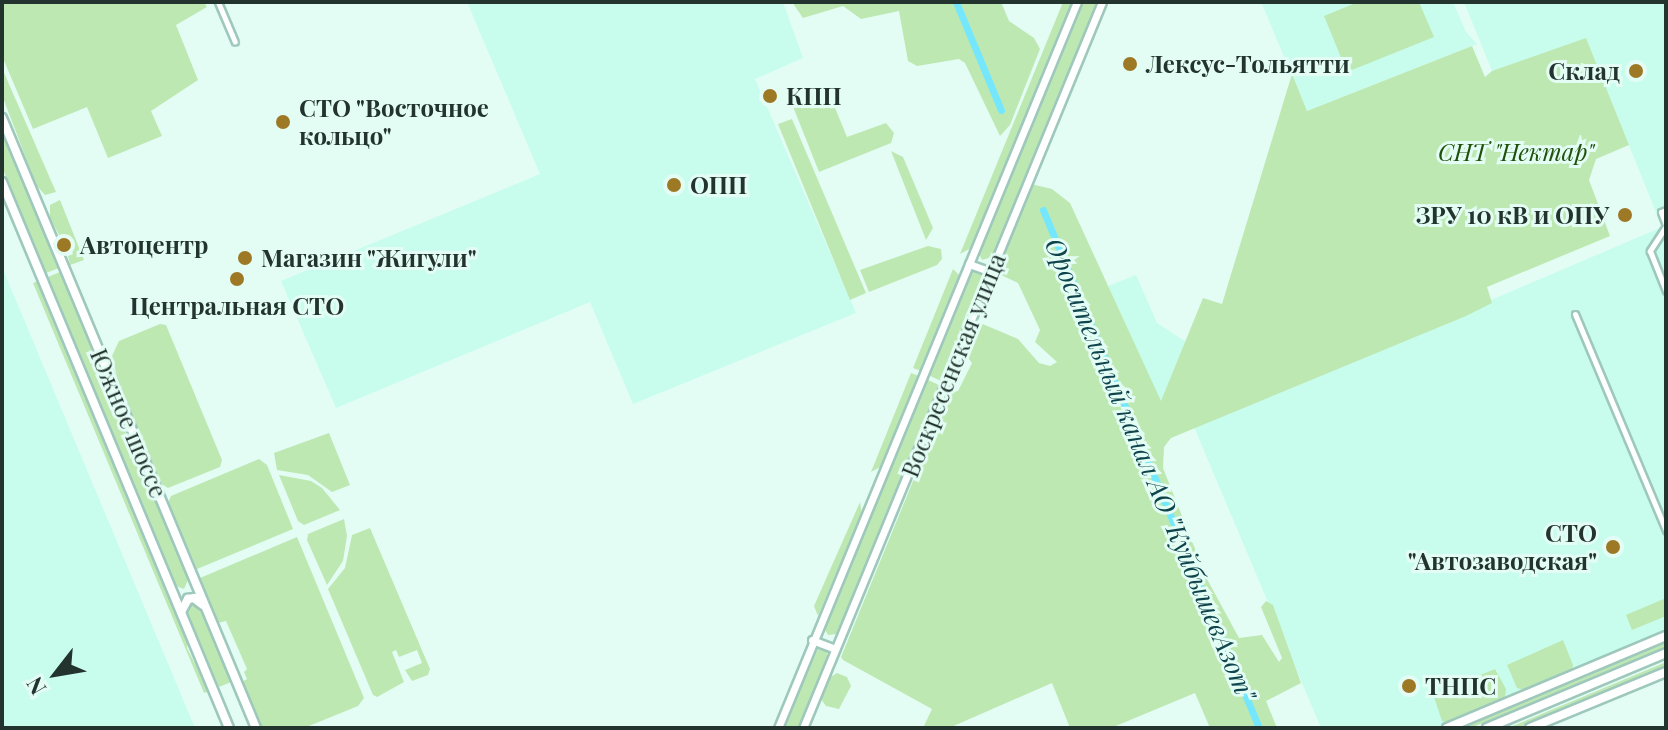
<!DOCTYPE html>
<html>
<head>
<meta charset="utf-8">
<style>
  body { margin:0 }
  #map { position:relative; width:1668px; height:730px; overflow:hidden; background:#e3fdf5; font-family:"Playfair Display",serif }
  div>[style] { position:absolute }
  .built>* { inset:0; background:#c8fdee }
  .green>* { inset:0; background:#bee8b2 }
  .canal>* { height:7px; margin:-3.5px; padding:0 3.5px; transform-origin:3.5px; border-radius:3.5px; background:#74e7fd }
  .roads { filter:drop-shadow(2px 0 #9ec8bc) drop-shadow(-2px 0 #9ec8bc) drop-shadow(0 2px #9ec8bc) drop-shadow(0 -2px #9ec8bc) }
  .minor>* { height:5px; margin:-2.5px; padding:0 2.5px; transform-origin:2.5px; border-radius:2.5px; background:#fff }
  .secondary>* { height:7px; margin:-3.5px; padding:0 3.5px; transform-origin:3.5px; border-radius:3.5px; background:#fff }
  .primary>* { height:8px; margin:-4px; padding:0 4px; transform-origin:4px; border-radius:4px; background:#fff }
  .dots>* { width:22px; height:22px; translate:-50% -50%; box-sizing:border-box; border:4px solid #e3fdf5; border-radius:50% }
  span { translate:-50% -50%; white-space:nowrap; text-align:center; line-height:1.15; -webkit-text-stroke:6px #e3fdf5; paint-order:stroke }
  .poi-label { font-size:24px; color:#23342f; font-weight:700 }
  .left { translate:0 -50%; text-align:left }
  .right { translate:-100% -50%; text-align:right }
  .park-label { font-size:24px; color:#20510b; font-style:italic }
  .street-label { font-size:24px; color:#23342f }
  .water-label { font-size:26px; color:#0f444d; font-style:italic }
  .frame { position:absolute; inset:0; border:4px solid #23342f; pointer-events:none }
  .north { position:absolute; left:16px; top:634px; width:80px; height:80px; -webkit-text-stroke:6px #e3fdf5; paint-order:stroke; rotate:239deg; font-size:22px; font-weight:700; line-height:32px; text-align:center; color:#23342f }
  .north::after { content:''; display:block; margin:auto; width:28px; height:36px; background:#23342f; clip-path:polygon(50% 0,100% 100%,50% 72%,0 100%) }
</style>
</head>
<body>
<div id="map">
  <div class="built">
    <i style="clip-path:polygon(467px 2px,783px 2px,803px 58px,755px 79px,856px 313px,633px 404px,590px 302px,336px 408px,281px 281px,540px 174px)"></i>
    <i style="clip-path:polygon(1261px 2px,1453px 2px,1466px 32px,1477px 44px,1307px 111px)"></i>
    <i style="clip-path:polygon(1464px 2px,1666px 2px,1666px 631px,1434px 728px,1321px 728px,1194px 427px,1662px 227px,1586px 39px,1492px 71px)"></i>
    <i style="clip-path:polygon(2px 267px,195px 728px,2px 728px)"></i>
    <i style="clip-path:polygon(1136px 275px,1157px 323px,1186px 342px,1161px 402px,1108px 286px)"></i>
  </div>
  <div class="green">
    <i style="clip-path:polygon(2px 2px,204px 2px,207px 7px,176px 25px,198px 80px,151px 111px,162px 136px,108px 158px,87px 107px,33px 129px,2px 56px)"></i>
    <i style="clip-path:polygon(792px 2px,1001px 2px,1009px 21px,1034px 38px,1040px 49px,1010px 125px,1000px 136px,965px 63px,959px 59px,917px 66px,908px 61px,899px 11px,861px 19px,843px 6px,803px 18px)"></i>
    <i style="clip-path:polygon(1063px 2px,1073px 2px,971px 248px,960px 254px)"></i>
    <i style="clip-path:polygon(1082px 2px,1097px 2px,992px 257px,982px 260px,978px 252px)"></i>
    <i style="clip-path:polygon(1358px 2px,1419px 2px,1434px 37px,1347px 72px,1324px 16px)"></i>
    <i style="clip-path:polygon(1586px 38px,1629px 145px,1596px 159px,1589px 180px,1610px 236px,1487px 287px,1492px 303px,1466px 316px,1171px 438px,1164px 447px,1163px 468px,1207px 579px,1239px 638px,1262px 635px,1279px 662px,1282px 658px,1261px 607px,1266px 601px,1273px 605px,1301px 683px,1266px 701px,1277px 728px,1210px 728px,1195px 693px,1111px 728px,1070px 728px,1052px 683px,949px 728px,923px 728px,932px 709px,843px 660px,841px 657px,949px 393px,958px 391px,972px 363px,965px 354px,978px 322px,1018px 339px,1039px 363px,1050px 366px,1057px 362px,1035px 342px,1040px 330px,1018px 283px,997px 273px,1031px 184px,1052px 189px,1070px 203px,1161px 401px,1203px 298px,1222px 304px,1292px 74px,1307px 111px,1472px 46px,1485px 77px,1492px 71px)"></i>
    <i style="clip-path:polygon(2px 68px,56px 192px,45px 195px,36px 185px,2px 95px)"></i>
    <i style="clip-path:polygon(820px 93px,831px 98px,847px 137px,886px 123px,894px 133px,891px 143px,819px 172px,792px 104px)"></i>
    <i style="clip-path:polygon(792px 119px,866px 293px,850px 300px,778px 124px)"></i>
    <i style="clip-path:polygon(2px 133px,59px 268px,46px 273px,2px 167px)"></i>
    <i style="clip-path:polygon(891px 151px,903px 157px,933px 228px,926px 240px)"></i>
    <i style="clip-path:polygon(60px 200px,84px 260px,70px 265px,68px 256px,73px 254px,66px 235px,60px 237px,50px 218px,50px 205px)"></i>
    <i style="clip-path:polygon(928px 246px,941px 249px,942px 259px,937px 265px,869px 292px,860px 270px)"></i>
    <i style="clip-path:polygon(953px 269px,960px 276px,921px 371px,913px 368px)"></i>
    <i style="clip-path:polygon(976px 269px,983px 273px,983px 278px,941px 381px,928px 375px,971px 271px)"></i>
    <i style="clip-path:polygon(60px 272px,188px 580px,184px 589px,176px 586px,48px 277px)"></i>
    <i style="clip-path:polygon(38px 281px,188px 642px,187px 648px,209px 691px,204px 693px,33px 283px)"></i>
    <i style="clip-path:polygon(160px 324px,166px 325px,222px 460px,220px 467px,168px 488px,160px 483px,120px 389px,112px 356px,119px 341px)"></i>
    <i style="clip-path:polygon(911px 373px,919px 376px,882px 466px,871px 472px)"></i>
    <i style="clip-path:polygon(926px 379px,939px 385px,837px 634px,828px 635px,824px 628px)"></i>
    <i style="clip-path:polygon(329px 433px,350px 485px,332px 492px,308px 475px,277px 470px,274px 453px)"></i>
    <i style="clip-path:polygon(259px 459px,267px 465px,293px 529px,197px 569px,168px 503px,171px 496px)"></i>
    <i style="clip-path:polygon(279px 475px,311px 481px,322px 488px,340px 510px,304px 525px,298px 521px)"></i>
    <i style="clip-path:polygon(860px 502px,862px 514px,818px 616px,814px 606px)"></i>
    <i style="clip-path:polygon(344px 519px,347px 536px,343px 561px,327px 585px,307px 540px,308px 534px)"></i>
    <i style="clip-path:polygon(370px 528px,430px 669px,428px 675px,412px 681px,405px 670px,422px 663px,417px 650px,399px 657px,396px 650px,392px 652px,404px 682px,377px 697px,373px 695px,328px 589px,345px 568px,352px 535px)"></i>
    <i style="clip-path:polygon(297px 537px,364px 698px,358px 706px,304px 728px,262px 728px,242px 682px,247px 679px,244px 672px,247px 669px,226px 621px,218px 623px,200px 578px)"></i>
    <i style="clip-path:polygon(1666px 598px,1666px 616px,1632px 630px,1626px 615px)"></i>
    <i style="clip-path:polygon(189px 600px,198px 603px,231px 682px,219px 687px,186px 609px)"></i>
    <i style="clip-path:polygon(1563px 640px,1573px 665px,1572px 669px,1524px 690px,1517px 688px,1507px 665px)"></i>
    <i style="clip-path:polygon(1666px 642px,1666px 647px,1471px 728px,1461px 728px)"></i>
    <i style="clip-path:polygon(818px 649px,827px 652px,827px 659px,799px 728px,783px 728px)"></i>
    <i style="clip-path:polygon(1666px 662px,1666px 666px,1518px 728px,1508px 728px)"></i>
    <i style="clip-path:polygon(1495px 669px,1506px 689px,1505px 698px,1447px 722px,1442px 721px,1433px 694px)"></i>
    <i style="clip-path:polygon(837px 673px,847px 677px,851px 686px,839px 709px,826px 706px,821px 699px,829px 678px)"></i>
  </div>
  <div class="canal">
    <i style="left:956px;top:2px;width:117px;rotate:67.4deg"></i>
    <i style="left:1043px;top:210px;width:561px;rotate:67.36deg"></i>
  </div>
  <div class="roads">
    <div class="minor">
      <i style="left:218px;top:2px;width:43px;rotate:67deg"></i>
      <i style="left:1666px;top:210px;width:5px;rotate:158deg"></i>
      <i style="left:1661px;top:212px;width:14px;rotate:69deg"></i>
      <i style="left:1666px;top:226px;width:30px;rotate:123deg"></i>
      <i style="left:1650px;top:251px;width:43px;rotate:68.2deg"></i>
      <i style="left:1575px;top:314px;width:235px;rotate:67.2deg"></i>
    </div>
    <div class="secondary">
      <i style="left:969px;top:264px;width:23px;rotate:20deg"></i>
      <i style="left:812px;top:640px;width:25px;rotate:21deg"></i>
      <i style="left:778px;top:728px;width:785px;rotate:-67.62deg"></i>
      <i style="left:803px;top:728px;width:785px;rotate:-67.62deg"></i>
    </div>
    <div class="primary">
      <i style="left:2px;top:118px;width:661px;rotate:67.39deg"></i>
      <i style="left:2px;top:182px;width:591px;rotate:67.42deg"></i>
      <i style="left:181px;top:612px;width:15px;rotate:-62deg"></i>
      <i style="left:188px;top:599px;width:6px;rotate:-9deg"></i>
      <i style="left:194px;top:598px;width:11px;rotate:38deg"></i>
      <i style="left:1447px;top:728px;width:238px;rotate:-22.8deg"></i>
      <i style="left:1487px;top:728px;width:194px;rotate:-22.7deg"></i>
      <i style="left:1530px;top:728px;width:147px;rotate:-22.4deg"></i>
    </div>
  </div>
  <div class="dots">
    <i style="left:1130px;top:64px;background:#9e7925"></i>
    <i style="left:1636px;top:71px;background:#9e7925"></i>
    <i style="left:770px;top:96px;background:#9e7925"></i>
    <i style="left:283px;top:122px;background:#9e7925"></i>
    <i style="left:674px;top:185px;background:#9e7925"></i>
    <i style="left:1625px;top:215px;background:#9e7925"></i>
    <i style="left:64px;top:245px;background:#9e7925"></i>
    <i style="left:245px;top:258px;background:#9e7925"></i>
    <i style="left:237px;top:279px;background:#9e7925"></i>
    <i style="left:1613px;top:547px;background:#9e7925"></i>
    <i style="left:1409px;top:686px;background:#9e7925"></i>
  </div>
  <div class="poi-label">
    <span class="left" style="left:1146px;top:64px">Лексус-Тольятти</span>
    <span class="right" style="left:1620px;top:71px">Склад</span>
    <span class="left" style="left:786px;top:96px">КПП</span>
    <span class="left" style="left:299px;top:122px">СТО "Восточное<br>кольцо"</span>
    <span class="left" style="left:690px;top:185px">ОПП</span>
    <span class="right" style="left:1609px;top:215px">ЗРУ 10 кВ и ОПУ</span>
    <span class="left" style="left:80px;top:245px">Автоцентр</span>
    <span class="left" style="left:261px;top:258px">Магазин "Жигули"</span>
    <span style="left:237px;top:306px">Центральная СТО</span>
    <span class="right" style="left:1597px;top:547px">СТО<br>"Автозаводская"</span>
    <span class="left" style="left:1425px;top:686px">ТНПС</span>
  </div>
  <div class="park-label">
    <span style="left:1516px;top:152px">СНТ "Нектар"</span>
  </div>
  <div class="street-label">
    <span style="left:953px;top:365px;rotate:-68deg">Воскресенская улица</span>
    <span style="left:129px;top:423px;rotate:67deg">Южное шоссе</span>
  </div>
  <div class="water-label">
    <span style="left:1151px;top:469px;rotate:67deg">Оросительный канал АО "КуйбышевАзот"</span>
  </div>
  <div class="frame"></div>
  <div class="north">N</div>
</div>
</body>
</html>
